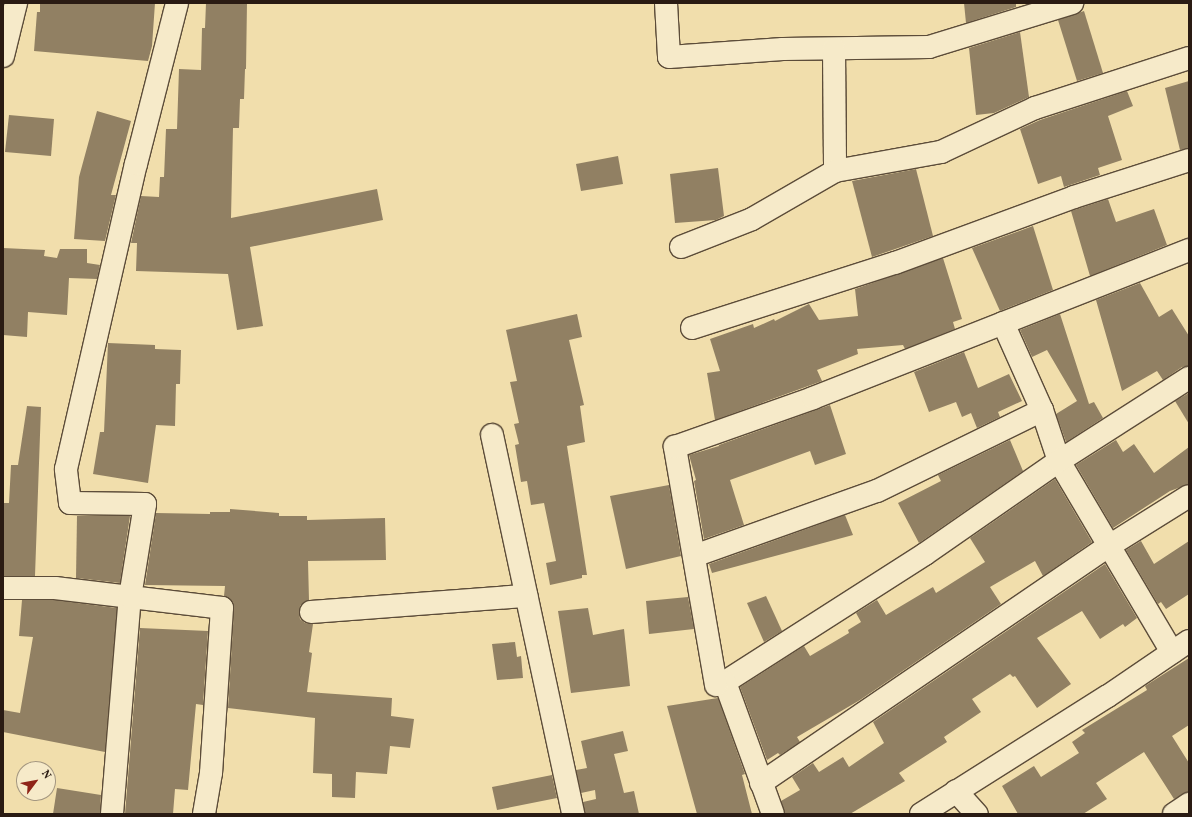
<!DOCTYPE html>
<html>
<head>
<meta charset="utf-8">
<style>
  body { margin:0 }
  #map { position:relative; width:1192px; height:817px; overflow:hidden; background:#f1deac; font-family:Vollkorn,serif }
  div>[style] { position:absolute }
  .building>* { inset:0; background:#918063 }
  .roads { filter:drop-shadow(1px 0 #5c4c39) drop-shadow(-1px 0 #5c4c39) drop-shadow(0 1px #5c4c39) drop-shadow(0 -1px #5c4c39) }
  .street>* { height:22px; margin:-11px; padding:0 11px; transform-origin:11px; border-radius:11px; background:#f6eac9 }
  .secondary>* { height:22px; margin:-11px; padding:0 11px; transform-origin:11px; border-radius:11px; background:#f6eac9 }
  span { translate:-50% -50%; white-space:nowrap; text-align:center; line-height:1.15; -webkit-text-stroke:4px #f6eac9; paint-order:stroke }
  .frame { position:absolute; inset:0; border:4px solid #2a1b13; pointer-events:none }
  .north { position:absolute; left:16px; top:761px; width:40px; height:40px; box-sizing:border-box; background:#f6eac9; border:1px solid #a49780; border-radius:50%; rotate:58deg; font-size:11px; font-weight:700; line-height:16px; text-align:center; color:#2a1b13 }
  .north::after { content:''; display:block; margin:auto; width:14px; height:18px; background:#8f2418; clip-path:polygon(50% 0,100% 100%,50% 72%,0 100%) }
</style>
</head>
<body>
<div id="map">
  <div class="building">
    <i style="clip-path:polygon(40px 3px,155px 3px,152px 46px,148px 61px,34px 51px,37px 12px,40px 12px)"></i>
    <i style="clip-path:polygon(206px 3px,247px 3px,246px 69px,245px 69px,244px 99px,240px 99px,239px 128px,233px 128px,231px 218px,377px 189px,383px 220px,250px 247px,263px 326px,237px 330px,228px 274px,136px 271px,137px 243px,131px 243px,141px 196px,159px 197px,160px 177px,164px 177px,166px 129px,177px 129px,179px 69px,201px 70px,202px 28px,205px 28px)"></i>
    <i style="clip-path:polygon(964px 3px,1016px 3px,1016px 7px,966px 23px)"></i>
    <i style="clip-path:polygon(1084px 11px,1103px 73px,1077px 81px,1058px 20px)"></i>
    <i style="clip-path:polygon(1020px 32px,1029px 97px,994px 113px,976px 115px,969px 48px)"></i>
    <i style="clip-path:polygon(1189px 81px,1189px 148px,1180px 150px,1165px 88px)"></i>
    <i style="clip-path:polygon(1127px 91px,1133px 106px,1108px 116px,1122px 160px,1098px 168px,1100px 175px,1064px 187px,1061px 176px,1038px 184px,1020px 129px,1040px 120px)"></i>
    <i style="clip-path:polygon(97px 111px,131px 121px,111px 195px,116px 195px,105px 241px,74px 239px,79px 177px)"></i>
    <i style="clip-path:polygon(9px 115px,54px 119px,51px 156px,5px 152px)"></i>
    <i style="clip-path:polygon(618px 156px,623px 184px,581px 191px,576px 164px)"></i>
    <i style="clip-path:polygon(718px 168px,724px 216px,716px 220px,675px 223px,670px 174px)"></i>
    <i style="clip-path:polygon(916px 169px,933px 236px,872px 257px,852px 181px)"></i>
    <i style="clip-path:polygon(1108px 199px,1116px 222px,1154px 209px,1167px 245px,1090px 276px,1071px 211px)"></i>
    <i style="clip-path:polygon(1033px 226px,1053px 290px,1000px 311px,972px 248px)"></i>
    <i style="clip-path:polygon(3px 248px,45px 250px,44px 256px,57px 258px,60px 249px,87px 249px,87px 263px,100px 265px,97px 279px,69px 278px,67px 315px,28px 312px,27px 337px,3px 335px)"></i>
    <i style="clip-path:polygon(943px 258px,962px 319px,953px 322px,955px 329px,905px 349px,903px 345px,857px 349px,858px 354px,817px 370px,822px 381px,715px 420px,707px 373px,720px 371px,710px 339px,753px 324px,754px 328px,774px 319px,775px 321px,809px 304px,819px 320px,858px 316px,855px 289px)"></i>
    <i style="clip-path:polygon(1140px 283px,1159px 317px,1172px 309px,1189px 336px,1189px 366px,1182px 367px,1163px 380px,1157px 371px,1122px 391px,1096px 300px)"></i>
    <i style="clip-path:polygon(577px 314px,582px 337px,569px 340px,584px 405px,580px 406px,585px 442px,567px 446px,587px 575px,582px 575px,582px 578px,550px 585px,546px 563px,556px 561px,544px 503px,531px 505px,527px 481px,521px 482px,515px 445px,519px 444px,514px 424px,519px 423px,510px 382px,517px 381px,506px 330px)"></i>
    <i style="clip-path:polygon(1060px 314px,1089px 404px,1094px 402px,1103px 418px,1066px 442px,1056px 414px,1077px 401px,1047px 350px,1032px 357px,1020px 330px)"></i>
    <i style="clip-path:polygon(108px 343px,155px 345px,155px 349px,181px 350px,180px 384px,176px 384px,175px 426px,156px 425px,148px 483px,93px 474px,100px 432px,104px 432px)"></i>
    <i style="clip-path:polygon(964px 352px,978px 388px,1009px 374px,1022px 401px,998px 412px,1000px 417px,977px 428px,971px 413px,962px 417px,956px 402px,929px 412px,914px 372px)"></i>
    <i style="clip-path:polygon(1189px 393px,1189px 424px,1175px 401px)"></i>
    <i style="clip-path:polygon(830px 405px,846px 454px,815px 465px,810px 451px,730px 480px,744px 525px,704px 539px,694px 481px,696px 480px,689px 455px,719px 446px,719px 445px)"></i>
    <i style="clip-path:polygon(27px 406px,41px 407px,35px 576px,3px 576px,3px 503px,9px 503px,11px 465px,18px 465px)"></i>
    <i style="clip-path:polygon(1010px 440px,1023px 471px,919px 543px,898px 503px,941px 481px,938px 475px)"></i>
    <i style="clip-path:polygon(1116px 440px,1123px 452px,1134px 444px,1154px 473px,1189px 447px,1189px 484px,1170px 491px,1113px 528px,1076px 465px)"></i>
    <i style="clip-path:polygon(1055px 479px,1092px 542px,1043px 576px,1035px 561px,990px 587px,1001px 604px,860px 700px,797px 737px,800px 742px,780px 755px,778px 753px,767px 760px,740px 687px,804px 646px,810px 656px,849px 633px,848px 630px,861px 622px,856px 613px,877px 600px,886px 615px,933px 587px,936px 593px,985px 562px,970px 538px)"></i>
    <i style="clip-path:polygon(669px 485px,681px 556px,626px 569px,610px 496px)"></i>
    <i style="clip-path:polygon(230px 509px,279px 513px,279px 516px,307px 516px,307px 520px,385px 518px,386px 560px,308px 561px,309px 600px,304px 602px,300px 606px,299px 613px,300px 619px,305px 623px,313px 624px,309px 652px,312px 653px,307px 692px,392px 698px,391px 716px,414px 719px,410px 748px,390px 746px,387px 774px,356px 772px,355px 798px,332px 797px,332px 774px,313px 773px,315px 718px,228px 708px,234px 609px,233px 602px,224px 596px,225px 586px,145px 585px,156px 513px,210px 514px,210px 512px,230px 512px)"></i>
    <i style="clip-path:polygon(845px 515px,853px 535px,712px 573px,709px 564px)"></i>
    <i style="clip-path:polygon(77px 516px,130px 516px,120px 583px,76px 578px)"></i>
    <i style="clip-path:polygon(1141px 541px,1154px 564px,1189px 541px,1189px 594px,1166px 609px,1161px 602px,1158px 604px,1126px 550px)"></i>
    <i style="clip-path:polygon(1105px 564px,1137px 618px,1125px 627px,1123px 624px,1100px 639px,1082px 611px,1037px 638px,1071px 684px,1037px 708px,1015px 676px,1013px 677px,1010px 674px,972px 699px,981px 712px,944px 737px,947px 742px,899px 773px,905px 781px,850px 814px,785px 814px,781px 801px,800px 790px,792px 777px,813px 763px,819px 772px,843px 757px,849px 767px,884px 743px,873px 722px)"></i>
    <i style="clip-path:polygon(766px 596px,782px 631px,764px 642px,747px 603px)"></i>
    <i style="clip-path:polygon(688px 597px,694px 629px,649px 634px,646px 601px)"></i>
    <i style="clip-path:polygon(22px 600px,54px 600px,117px 608px,105px 752px,3px 732px,3px 710px,20px 713px,33px 637px,19px 636px)"></i>
    <i style="clip-path:polygon(588px 608px,593px 635px,624px 629px,630px 686px,571px 693px,558px 611px)"></i>
    <i style="clip-path:polygon(140px 628px,208px 631px,203px 705px,196px 704px,188px 790px,175px 789px,173px 814px,125px 814px)"></i>
    <i style="clip-path:polygon(515px 642px,517px 657px,521px 656px,523px 678px,497px 680px,492px 644px)"></i>
    <i style="clip-path:polygon(1189px 658px,1189px 725px,1172px 736px,1189px 763px,1189px 792px,1174px 799px,1144px 752px,1096px 783px,1107px 799px,1083px 814px,1018px 814px,1002px 786px,1034px 766px,1041px 777px,1079px 753px,1072px 742px,1085px 733px,1082px 730px,1147px 690px,1145px 686px)"></i>
    <i style="clip-path:polygon(718px 698px,745px 774px,742px 775px,752px 814px,697px 814px,667px 706px)"></i>
    <i style="clip-path:polygon(623px 731px,628px 751px,614px 754px,624px 793px,634px 791px,639px 814px,585px 814px,583px 802px,596px 799px,595px 790px,581px 793px,576px 770px,587px 768px,581px 741px)"></i>
    <i style="clip-path:polygon(552px 775px,557px 798px,497px 810px,492px 787px)"></i>
    <i style="clip-path:polygon(57px 788px,101px 795px,100px 814px,53px 814px)"></i>
  </div>
  <div class="roads">
    <div class="street">
      <i style="left:666px;top:3px;width:54px;rotate:86.8deg"></i>
      <i style="left:669px;top:57px;width:114px;rotate:-4deg"></i>
      <i style="left:783px;top:49px;width:146px;rotate:-0.8deg"></i>
      <i style="left:929px;top:47px;width:150px;rotate:-17.1deg"></i>
      <i style="left:834px;top:49px;width:122px;rotate:89.5deg"></i>
      <i style="left:3px;top:56px;width:55px;rotate:-76.2deg"></i>
      <i style="left:681px;top:247px;width:76px;rotate:-21.5deg"></i>
      <i style="left:752px;top:219px;width:96px;rotate:-30deg"></i>
      <i style="left:835px;top:171px;width:108px;rotate:-10.2deg"></i>
      <i style="left:941px;top:152px;width:104px;rotate:-25.1deg"></i>
      <i style="left:1035px;top:108px;width:162px;rotate:-18deg"></i>
      <i style="left:1003px;top:323px;width:95px;rotate:65.9deg"></i>
      <i style="left:1042px;top:410px;width:54px;rotate:71.6deg"></i>
      <i style="left:1059px;top:461px;width:222px;rotate:59.4deg"></i>
      <i style="left:692px;top:328px;width:213px;rotate:-17.8deg"></i>
      <i style="left:895px;top:263px;width:191px;rotate:-20.2deg"></i>
      <i style="left:1074px;top:197px;width:121px;rotate:-17.8deg"></i>
      <i style="left:492px;top:435px;width:388px;rotate:77.9deg"></i>
      <i style="left:694px;top:556px;width:194px;rotate:-19.6deg"></i>
      <i style="left:877px;top:491px;width:184px;rotate:-26.1deg"></i>
      <i style="left:3px;top:588px;width:52px"></i>
      <i style="left:55px;top:588px;width:168px;rotate:6.8deg"></i>
      <i style="left:222px;top:608px;width:165px;rotate:93.8deg"></i>
      <i style="left:211px;top:773px;width:42px;rotate:99.7deg"></i>
      <i style="left:311px;top:612px;width:216px;rotate:-4.3deg"></i>
      <i style="left:725px;top:682px;width:237px;rotate:-32.6deg"></i>
      <i style="left:925px;top:554px;width:163px;rotate:-34.8deg"></i>
      <i style="left:1059px;top:461px;width:154px;rotate:-32.6deg"></i>
      <i style="left:761px;top:783px;width:421px;rotate:-34.3deg"></i>
      <i style="left:1109px;top:546px;width:94px;rotate:-32deg"></i>
      <i style="left:956px;top:791px;width:31px;rotate:48deg"></i>
      <i style="left:112px;top:814px;width:218px;rotate:-85.3deg"></i>
      <i style="left:130px;top:597px;width:94px;rotate:-80.8deg"></i>
      <i style="left:145px;top:504px;width:75px;rotate:-179.2deg"></i>
      <i style="left:70px;top:503px;width:34px;rotate:-97deg"></i>
      <i style="left:66px;top:469px;width:313px;rotate:-77.1deg"></i>
      <i style="left:136px;top:164px;width:166px;rotate:-75.7deg"></i>
      <i style="left:773px;top:814px;width:140px;rotate:-110deg"></i>
      <i style="left:725px;top:682px;width:9px;rotate:162deg"></i>
      <i style="left:716px;top:685px;width:242px;rotate:-99.8deg"></i>
      <i style="left:675px;top:447px;width:146px;rotate:-19.5deg"></i>
      <i style="left:813px;top:398px;width:404px;rotate:-21.5deg"></i>
      <i style="left:1174px;top:814px;width:18px;rotate:-34deg"></i>
    </div>
    <div class="secondary">
      <i style="left:921px;top:814px;width:221px;rotate:-32.3deg"></i>
      <i style="left:1108px;top:696px;width:98px;rotate:-34.2deg"></i>
    </div>
  </div>
  <div class="frame"></div>
  <div class="north">N</div>
</div>
</body>
</html>
